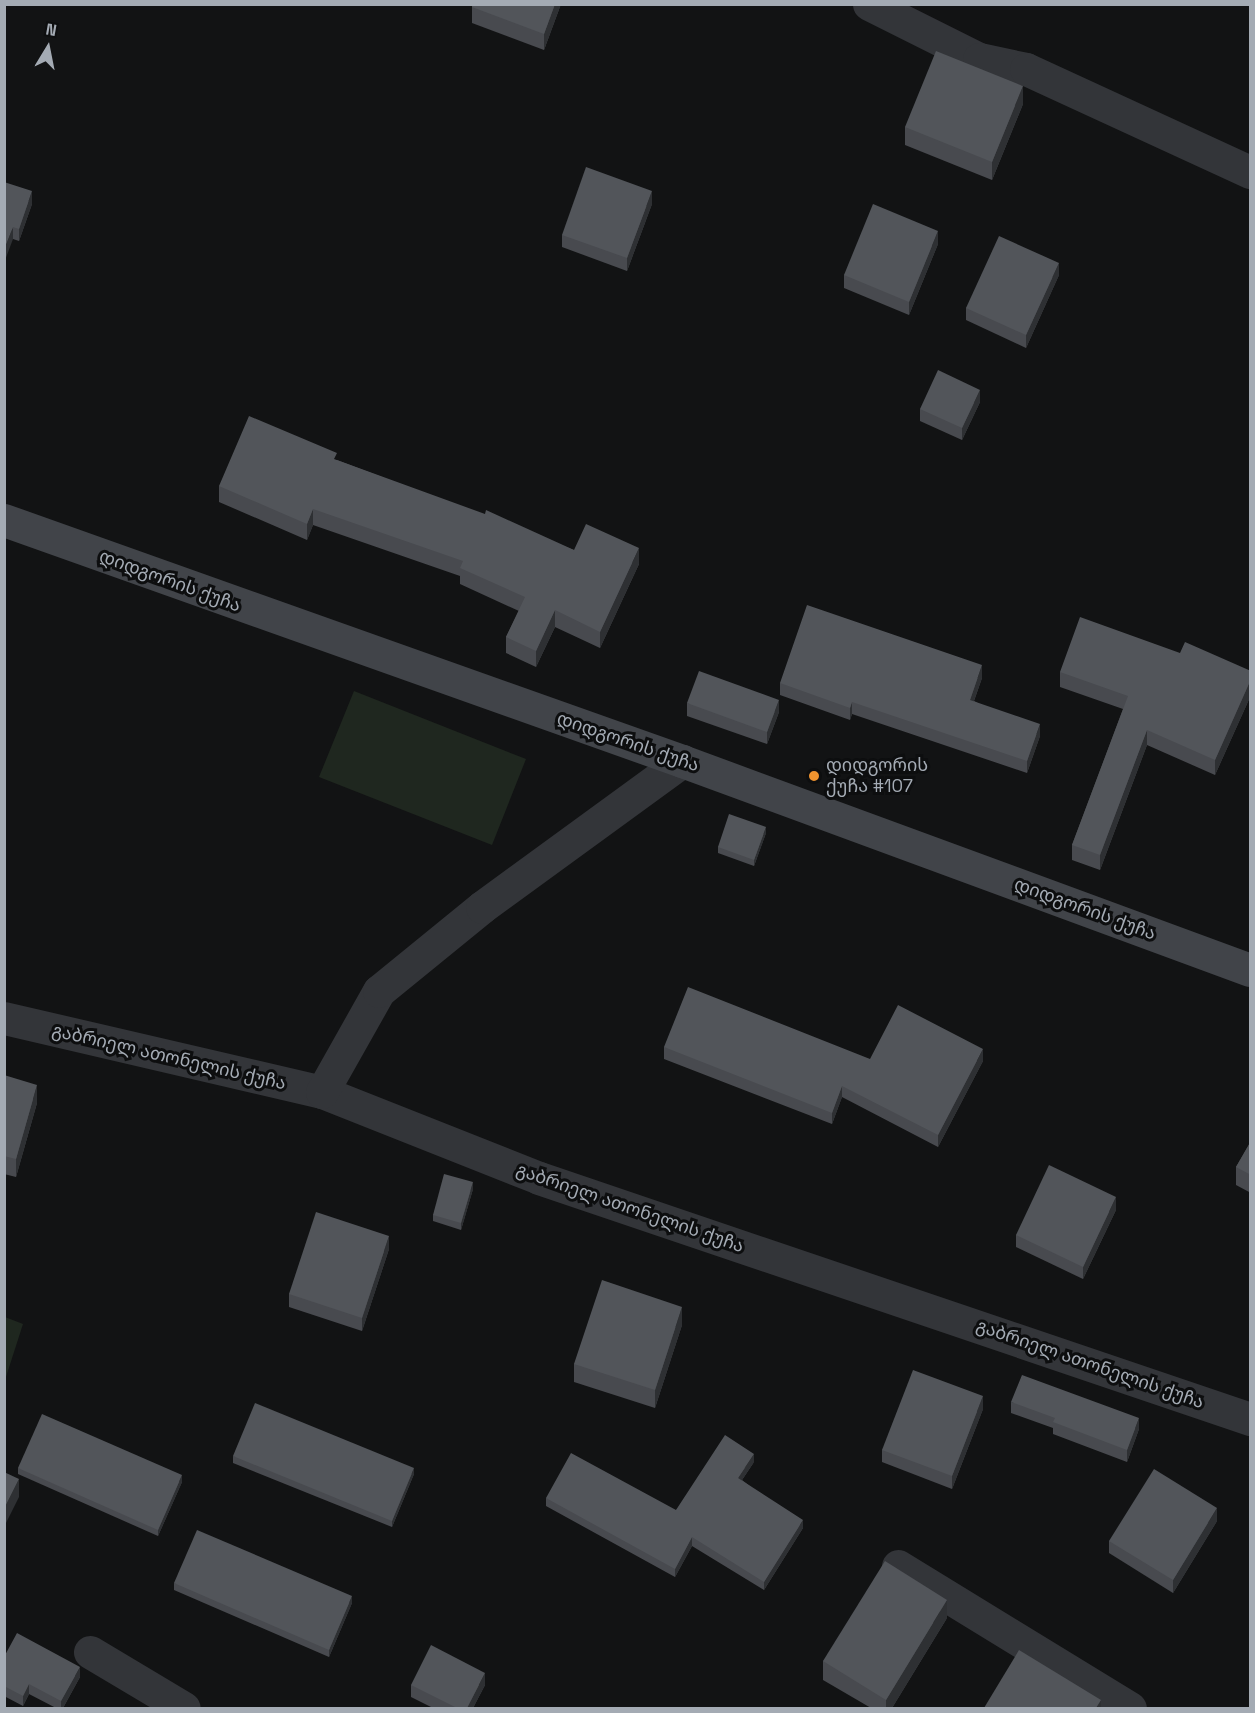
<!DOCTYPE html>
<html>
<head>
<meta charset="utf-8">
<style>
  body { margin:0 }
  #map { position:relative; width:1255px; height:1713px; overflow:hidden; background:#121314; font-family:"Space Grotesk","Noto Sans Georgian",sans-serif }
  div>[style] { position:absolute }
  .green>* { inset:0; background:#1f271f }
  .street>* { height:33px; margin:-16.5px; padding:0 16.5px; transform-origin:16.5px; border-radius:16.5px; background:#333539 }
  .secondary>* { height:33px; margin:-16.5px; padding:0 16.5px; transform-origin:16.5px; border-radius:16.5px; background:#414449 }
  .wall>* { inset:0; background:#484a4f }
  .shaded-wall>* { inset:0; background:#2e3033 }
  .building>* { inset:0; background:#52555a }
  .dots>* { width:16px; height:16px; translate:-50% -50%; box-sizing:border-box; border:3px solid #0d0e0f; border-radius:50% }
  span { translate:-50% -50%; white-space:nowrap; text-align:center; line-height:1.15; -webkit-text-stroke:6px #0d0e0f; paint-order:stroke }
  .street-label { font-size:18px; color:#a4abb4 }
  .poi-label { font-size:18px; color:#a4abb4 }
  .left { translate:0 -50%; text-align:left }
  .frame { position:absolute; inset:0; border:6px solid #a4abb4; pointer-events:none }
  .north { position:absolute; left:18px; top:18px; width:60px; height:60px; -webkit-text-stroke:4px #0d0e0f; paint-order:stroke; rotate:10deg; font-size:16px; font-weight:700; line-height:24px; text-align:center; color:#a4abb4 }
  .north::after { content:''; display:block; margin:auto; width:21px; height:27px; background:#a4abb4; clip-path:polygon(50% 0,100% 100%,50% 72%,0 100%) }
</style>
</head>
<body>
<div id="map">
  <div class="green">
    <i style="clip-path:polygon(354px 691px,526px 759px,492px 845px,319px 777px)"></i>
    <i style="clip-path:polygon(5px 1317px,23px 1324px,5px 1380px,4px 1317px)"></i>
  </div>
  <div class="street">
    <i style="left:869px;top:4px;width:123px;rotate:26.6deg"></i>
    <i style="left:979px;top:59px;width:48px;rotate:12deg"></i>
    <i style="left:1026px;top:69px;width:247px;rotate:24.7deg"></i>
    <i style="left:4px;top:1018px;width:326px;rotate:13.1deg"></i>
    <i style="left:322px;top:1092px;width:233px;rotate:21.6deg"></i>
    <i style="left:539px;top:1178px;width:751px;rotate:18.72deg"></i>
    <i style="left:322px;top:1092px;width:116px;rotate:-60.6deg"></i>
    <i style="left:379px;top:991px;width:133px;rotate:-39.2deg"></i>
    <i style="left:482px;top:907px;width:248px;rotate:-36.1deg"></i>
    <i style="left:898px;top:1566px;width:272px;rotate:31.5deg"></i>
    <i style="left:90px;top:1652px;width:109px;rotate:30.8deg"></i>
  </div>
  <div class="secondary">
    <i style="left:4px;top:520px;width:720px;rotate:19.57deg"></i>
    <i style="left:682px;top:761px;width:605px;rotate:20.2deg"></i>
  </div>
  <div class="wall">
    <i style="clip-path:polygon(473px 4px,561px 4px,544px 50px,472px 23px,472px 7px)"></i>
    <i style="clip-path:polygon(1023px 104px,992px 180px,905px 145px,905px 127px)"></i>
    <i style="clip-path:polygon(4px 182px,32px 204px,19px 241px,13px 239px)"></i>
    <i style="clip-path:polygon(652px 204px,627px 271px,562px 247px,562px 235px)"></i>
    <i style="clip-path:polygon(938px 244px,909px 315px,844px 288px,844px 275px)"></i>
    <i style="clip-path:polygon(1059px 275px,1026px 348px,966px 320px,966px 308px)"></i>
    <i style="clip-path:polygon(980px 402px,962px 440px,920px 421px,920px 409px)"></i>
    <i style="clip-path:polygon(337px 460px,574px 550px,639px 564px,600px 648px,555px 627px,536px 667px,506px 653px,506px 637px,519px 611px,460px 584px,460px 576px,313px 525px,307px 540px,219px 502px,219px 486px)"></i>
    <i style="clip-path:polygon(1180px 653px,1251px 671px,1251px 695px,1215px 775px,1147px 745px,1100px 870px,1072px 860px,1072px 845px,1123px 709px,1060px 687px,1060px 672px)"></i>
    <i style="clip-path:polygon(982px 678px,974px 701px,1040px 736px,1027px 773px,852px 714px,850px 720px,780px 695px,780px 683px)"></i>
    <i style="clip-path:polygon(687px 703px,779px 712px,767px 744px,687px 716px)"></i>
    <i style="clip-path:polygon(766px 833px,754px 866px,718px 853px,718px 847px)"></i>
    <i style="clip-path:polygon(664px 1047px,870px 1059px,983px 1061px,938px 1147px,842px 1097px,832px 1124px,664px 1059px)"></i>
    <i style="clip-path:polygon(4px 1075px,37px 1103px,16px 1177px,4px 1174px)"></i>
    <i style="clip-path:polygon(1251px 1141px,1251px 1193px,1236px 1185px,1236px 1167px)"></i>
    <i style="clip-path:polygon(473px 1189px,461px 1230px,433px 1221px,433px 1215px)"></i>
    <i style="clip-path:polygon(1116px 1210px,1083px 1279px,1016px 1247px,1016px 1235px)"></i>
    <i style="clip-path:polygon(389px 1249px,362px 1331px,289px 1307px,289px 1294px)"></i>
    <i style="clip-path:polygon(682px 1325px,655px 1408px,574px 1382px,574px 1364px)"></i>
    <i style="clip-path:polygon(1011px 1402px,1139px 1429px,1127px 1462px,1053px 1434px,1053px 1428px,1011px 1413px)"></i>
    <i style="clip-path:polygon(983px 1409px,952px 1489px,882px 1462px,882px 1450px)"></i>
    <i style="clip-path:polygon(233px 1456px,414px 1474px,392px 1527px,233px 1463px)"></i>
    <i style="clip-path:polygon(754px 1462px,742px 1480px,803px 1528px,764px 1590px,692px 1546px,675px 1577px,546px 1506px,546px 1498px,676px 1510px)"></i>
    <i style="clip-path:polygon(18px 1468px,182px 1482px,158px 1536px,18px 1474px)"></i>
    <i style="clip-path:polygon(1217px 1521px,1173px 1593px,1109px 1553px,1109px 1541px)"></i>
    <i style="clip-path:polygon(174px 1583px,352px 1603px,329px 1657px,174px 1590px)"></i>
    <i style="clip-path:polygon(947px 1618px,892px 1708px,871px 1708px,823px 1680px,823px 1661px)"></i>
    <i style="clip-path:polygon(4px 1657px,80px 1677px,63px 1708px,56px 1708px,29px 1694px,23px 1706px,4px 1696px)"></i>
    <i style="clip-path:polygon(411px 1685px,485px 1685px,473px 1708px,433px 1708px,411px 1697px)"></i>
  </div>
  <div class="shaded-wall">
    <i style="clip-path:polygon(555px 4px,561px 4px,544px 50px,544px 34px)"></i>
    <i style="clip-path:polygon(1023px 86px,1023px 104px,992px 180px,992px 162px)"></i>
    <i style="clip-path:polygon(32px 191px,32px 204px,19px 241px,19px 229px)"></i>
    <i style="clip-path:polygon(652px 191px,652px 204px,627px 271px,627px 258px)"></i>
    <i style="clip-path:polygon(13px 227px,13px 239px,4px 263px,4px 250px)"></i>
    <i style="clip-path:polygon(938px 231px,938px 244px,909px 315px,909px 302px)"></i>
    <i style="clip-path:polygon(1059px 263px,1059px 275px,1026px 348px,1026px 335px)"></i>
    <i style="clip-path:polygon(980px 390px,980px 402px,962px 440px,962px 428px)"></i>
    <i style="clip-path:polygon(313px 509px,313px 525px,307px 540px,307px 524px)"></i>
    <i style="clip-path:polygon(639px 548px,639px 564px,600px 648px,600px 632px)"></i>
    <i style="clip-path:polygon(555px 610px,555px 627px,536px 667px,536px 651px)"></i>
    <i style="clip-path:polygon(982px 665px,982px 678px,970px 712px,970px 700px)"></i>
    <i style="clip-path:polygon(1251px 679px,1251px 695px,1215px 775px,1215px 760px)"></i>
    <i style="clip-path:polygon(779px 700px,779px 712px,767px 744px,767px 732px)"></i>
    <i style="clip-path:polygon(852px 702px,852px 714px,850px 720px,850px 708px)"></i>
    <i style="clip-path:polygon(1040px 724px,1040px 736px,1027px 773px,1027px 761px)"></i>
    <i style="clip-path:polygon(1147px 730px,1147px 745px,1100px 870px,1100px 855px)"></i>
    <i style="clip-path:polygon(766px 827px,766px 833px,754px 866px,754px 860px)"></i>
    <i style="clip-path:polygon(983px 1049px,983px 1061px,938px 1147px,938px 1135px)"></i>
    <i style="clip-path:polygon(37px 1085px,37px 1103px,16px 1177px,16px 1159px)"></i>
    <i style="clip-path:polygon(842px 1086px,842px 1097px,832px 1124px,832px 1113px)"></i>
    <i style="clip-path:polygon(473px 1182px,473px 1189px,461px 1230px,461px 1223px)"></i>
    <i style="clip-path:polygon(1116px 1197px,1116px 1210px,1083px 1279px,1083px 1267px)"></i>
    <i style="clip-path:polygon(389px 1236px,389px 1249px,362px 1331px,362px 1318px)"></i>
    <i style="clip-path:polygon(682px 1307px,682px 1325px,655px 1408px,655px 1390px)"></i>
    <i style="clip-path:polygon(983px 1396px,983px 1409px,952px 1489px,952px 1476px)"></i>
    <i style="clip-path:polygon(1139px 1418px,1139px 1429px,1127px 1462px,1127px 1450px)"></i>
    <i style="clip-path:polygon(754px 1454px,754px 1462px,738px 1486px,738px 1478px)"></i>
    <i style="clip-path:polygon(414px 1468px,414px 1474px,392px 1527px,392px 1521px)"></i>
    <i style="clip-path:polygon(182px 1475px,182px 1482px,158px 1536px,158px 1530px)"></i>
    <i style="clip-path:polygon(19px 1479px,19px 1497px,4px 1527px,4px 1509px)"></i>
    <i style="clip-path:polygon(1217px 1508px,1217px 1521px,1173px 1593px,1173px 1580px)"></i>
    <i style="clip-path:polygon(803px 1520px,803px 1528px,764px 1590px,764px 1582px)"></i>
    <i style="clip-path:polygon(692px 1537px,692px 1546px,675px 1577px,675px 1569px)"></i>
    <i style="clip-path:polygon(352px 1596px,352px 1603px,329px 1657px,329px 1650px)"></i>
    <i style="clip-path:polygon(947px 1600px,947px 1618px,892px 1708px,886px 1708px,886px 1700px)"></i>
    <i style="clip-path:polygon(80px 1667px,80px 1677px,63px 1708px,61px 1708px,61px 1701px)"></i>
    <i style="clip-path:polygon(485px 1673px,485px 1685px,473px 1708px,467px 1708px)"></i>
    <i style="clip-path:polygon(29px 1684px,29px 1694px,23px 1706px,23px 1696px)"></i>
    <i style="clip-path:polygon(1101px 1700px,1101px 1708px,1096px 1708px)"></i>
  </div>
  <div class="building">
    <i style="clip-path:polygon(473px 4px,555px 4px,544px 34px,472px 7px)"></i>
    <i style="clip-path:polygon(936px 51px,1023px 86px,992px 162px,905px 127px)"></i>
    <i style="clip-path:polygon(586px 167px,652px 191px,627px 258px,562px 235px)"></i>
    <i style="clip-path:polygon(4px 182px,32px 191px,19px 229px,13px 227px,4px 250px)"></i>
    <i style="clip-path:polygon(873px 204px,938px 231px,909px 302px,844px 275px)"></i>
    <i style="clip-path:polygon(999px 236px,1059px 263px,1026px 335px,966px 308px)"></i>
    <i style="clip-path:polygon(938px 370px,980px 390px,962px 428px,920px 409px)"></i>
    <i style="clip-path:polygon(249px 416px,337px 453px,334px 459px,485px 514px,486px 510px,574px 550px,586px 524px,639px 548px,600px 632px,555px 610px,536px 651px,506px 637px,525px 597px,460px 568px,463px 561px,313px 509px,307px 524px,219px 486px)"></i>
    <i style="clip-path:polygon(807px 605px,982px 665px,970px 700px,1040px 724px,1027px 761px,852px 702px,850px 708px,780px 683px)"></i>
    <i style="clip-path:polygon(1080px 617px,1180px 653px,1185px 642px,1251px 671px,1251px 679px,1215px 760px,1147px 730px,1100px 855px,1072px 845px,1128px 696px,1060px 672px)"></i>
    <i style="clip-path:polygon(699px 671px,779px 700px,767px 732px,687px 703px)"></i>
    <i style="clip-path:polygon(729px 814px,766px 827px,754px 860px,718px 847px)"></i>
    <i style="clip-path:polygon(688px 987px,870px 1059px,898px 1005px,983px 1049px,938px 1135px,842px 1086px,832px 1113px,664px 1047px)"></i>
    <i style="clip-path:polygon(4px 1075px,37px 1085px,16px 1159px,4px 1156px)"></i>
    <i style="clip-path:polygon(1251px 1141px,1251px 1175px,1236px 1167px)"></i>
    <i style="clip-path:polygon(1049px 1165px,1116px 1197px,1083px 1267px,1016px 1235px)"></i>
    <i style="clip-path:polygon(444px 1174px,473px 1182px,461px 1223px,433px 1215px)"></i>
    <i style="clip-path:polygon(316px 1212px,389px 1236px,362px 1318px,289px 1294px)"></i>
    <i style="clip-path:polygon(602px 1280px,682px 1307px,655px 1390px,574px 1364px)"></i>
    <i style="clip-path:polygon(913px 1370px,983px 1396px,952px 1476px,882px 1450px)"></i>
    <i style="clip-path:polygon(1022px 1375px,1139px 1418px,1127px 1450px,1053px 1422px,1055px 1418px,1011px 1402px)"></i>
    <i style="clip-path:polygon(255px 1403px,414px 1468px,392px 1521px,233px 1456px)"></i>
    <i style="clip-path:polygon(42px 1414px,182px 1475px,158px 1530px,18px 1468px)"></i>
    <i style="clip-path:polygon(725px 1435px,754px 1454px,738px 1478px,803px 1520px,764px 1582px,692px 1537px,675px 1569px,546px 1498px,571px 1453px,676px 1510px)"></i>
    <i style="clip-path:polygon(1154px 1469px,1217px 1508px,1173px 1580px,1109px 1541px)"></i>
    <i style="clip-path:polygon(4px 1472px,19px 1479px,4px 1509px)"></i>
    <i style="clip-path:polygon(197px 1530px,352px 1596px,329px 1650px,174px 1583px)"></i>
    <i style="clip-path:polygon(885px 1561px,947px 1600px,886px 1700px,823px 1661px)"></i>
    <i style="clip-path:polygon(17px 1633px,80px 1667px,61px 1701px,29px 1684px,23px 1696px,4px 1686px,4px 1657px)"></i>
    <i style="clip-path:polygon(431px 1645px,485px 1673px,467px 1708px,457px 1708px,411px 1685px)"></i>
    <i style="clip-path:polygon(1019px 1650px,1101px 1700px,1096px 1708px,984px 1708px)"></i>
  </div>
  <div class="dots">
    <i style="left:814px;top:776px;background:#f0942f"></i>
  </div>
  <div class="street-label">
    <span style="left:170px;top:581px;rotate:20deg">დიდგორის ქუჩა</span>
    <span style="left:628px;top:742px;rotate:19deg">დიდგორის ქუჩა</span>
    <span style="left:1085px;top:909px;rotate:20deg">დიდგორის ქუჩა</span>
    <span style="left:169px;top:1057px;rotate:13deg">გაბრიელ ათონელის ქუჩა</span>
    <span style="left:630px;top:1208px;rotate:19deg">გაბრიელ ათონელის ქუჩა</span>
    <span style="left:1090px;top:1364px;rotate:19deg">გაბრიელ ათონელის ქუჩა</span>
  </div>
  <div class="poi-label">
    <span class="left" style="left:826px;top:776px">დიდგორის<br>ქუჩა #107</span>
  </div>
  <div class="frame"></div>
  <div class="north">N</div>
</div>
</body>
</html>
